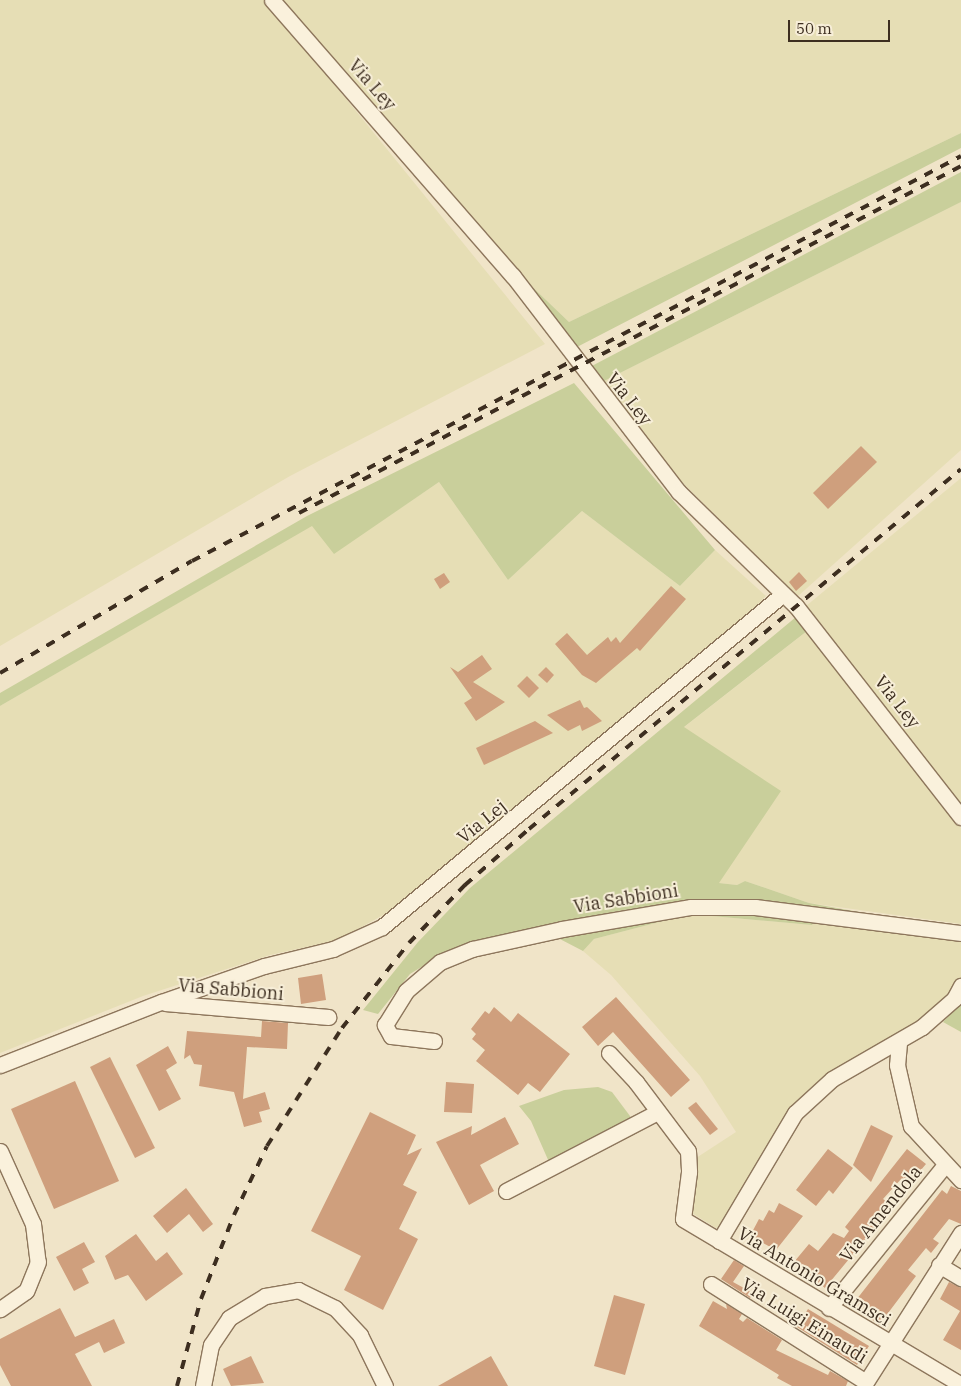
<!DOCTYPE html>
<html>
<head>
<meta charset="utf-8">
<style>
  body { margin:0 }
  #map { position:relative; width:961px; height:1386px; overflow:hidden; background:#f0e4c8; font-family:"IBM Plex Serif",serif }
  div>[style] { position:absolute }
  .farmland>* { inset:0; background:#e6deb5 }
  .green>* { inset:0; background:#c9cf9b }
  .building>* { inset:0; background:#cf9f7d }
  .roads { filter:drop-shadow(1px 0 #8d765c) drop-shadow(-1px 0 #8d765c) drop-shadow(0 1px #8d765c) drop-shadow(0 -1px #8d765c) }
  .minor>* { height:15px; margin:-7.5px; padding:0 7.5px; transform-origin:7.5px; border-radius:7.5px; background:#faf1dc }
  .rail>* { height:4px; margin-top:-2px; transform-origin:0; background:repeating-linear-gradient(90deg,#3d2e20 0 9px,transparent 0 18px) }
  span { translate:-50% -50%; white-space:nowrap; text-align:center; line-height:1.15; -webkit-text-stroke:4px #f7eed8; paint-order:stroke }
  .street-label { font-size:18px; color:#3d2e20 }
  .scale { position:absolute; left:788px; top:20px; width:102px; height:22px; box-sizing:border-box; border:2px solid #3d2e20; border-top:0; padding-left:6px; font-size:15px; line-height:18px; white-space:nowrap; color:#3d2e20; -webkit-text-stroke:4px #f7eed8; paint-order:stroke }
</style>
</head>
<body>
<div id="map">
  <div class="farmland">
    <i style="clip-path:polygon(0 0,266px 0,545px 344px,290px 476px,0 646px)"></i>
    <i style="clip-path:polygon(282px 0,961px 0,961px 133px,569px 322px,522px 277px)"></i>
    <i style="clip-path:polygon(961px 202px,961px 450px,797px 597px,675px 475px,600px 383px)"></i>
    <i style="clip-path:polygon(961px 478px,961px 807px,806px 606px)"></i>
    <i style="clip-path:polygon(439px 482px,508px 580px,582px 511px,680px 586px,715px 550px,766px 596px,731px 632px,385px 914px,338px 940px,270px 955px,143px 996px,0 1053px,0 706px,312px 525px,334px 553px)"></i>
    <i style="clip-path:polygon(807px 631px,961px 828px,961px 924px,809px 903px,745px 881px,737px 885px,719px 883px,683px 728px)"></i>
    <i style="clip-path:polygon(690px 914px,812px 925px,817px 918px,961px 940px,961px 978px,948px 998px,932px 1012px,806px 1092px,790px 1109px,722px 1225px,716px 1228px,687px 1210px,693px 1160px,736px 1132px,700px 1076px,611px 975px,583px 951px,594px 939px)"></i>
  </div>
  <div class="green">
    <i style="clip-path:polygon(961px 133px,961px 148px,577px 347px,522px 277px,569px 322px)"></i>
    <i style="clip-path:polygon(961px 172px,961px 202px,600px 383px,588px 368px)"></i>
    <i style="clip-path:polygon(574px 383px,715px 550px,680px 586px,582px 511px,508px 580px,439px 482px,334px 554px,312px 526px,0 706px,0 693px,307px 516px)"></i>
    <i style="clip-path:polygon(796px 617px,807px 631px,684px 727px,781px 791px,719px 883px,737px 885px,745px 881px,809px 903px,876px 915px,688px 901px,618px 911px,475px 942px,439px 956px,410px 974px,378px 1014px,363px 1010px,418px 942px,470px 888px)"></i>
    <i style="clip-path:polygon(691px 911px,756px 911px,817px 918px,812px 925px,690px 914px,594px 939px,583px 951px,556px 937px)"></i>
    <i style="clip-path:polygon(961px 1003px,961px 1032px,943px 1022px)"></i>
    <i style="clip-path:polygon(598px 1087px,612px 1092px,633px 1120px,549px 1162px,531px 1121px,519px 1106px,564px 1090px)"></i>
  </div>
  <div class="building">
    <i style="clip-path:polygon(861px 446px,877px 462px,828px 509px,813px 493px)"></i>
    <i style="clip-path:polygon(799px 572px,807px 581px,796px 591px,789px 582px)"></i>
    <i style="clip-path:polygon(444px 573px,450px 582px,440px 589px,434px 579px)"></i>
    <i style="clip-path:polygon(671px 586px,686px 599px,640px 651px,637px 648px,596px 683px,582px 675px,555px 644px,567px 633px,587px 655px,608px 637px,611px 642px,616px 637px,620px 643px)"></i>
    <i style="clip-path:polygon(482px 655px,492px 669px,473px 682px,505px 702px,476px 721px,464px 703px,472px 698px,450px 667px,458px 672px)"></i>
    <i style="clip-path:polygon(546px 667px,554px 675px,547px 683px,538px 675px)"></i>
    <i style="clip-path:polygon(527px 676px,539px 688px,529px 698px,517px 686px)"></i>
    <i style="clip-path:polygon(580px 700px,584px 708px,587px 707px,602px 721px,582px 731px,580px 725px,568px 731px,547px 715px)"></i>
    <i style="clip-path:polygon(535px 721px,553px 733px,484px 765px,476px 748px)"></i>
    <i style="clip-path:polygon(322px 974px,326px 1000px,301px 1004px,298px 978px)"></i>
    <i style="clip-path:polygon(616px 997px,690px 1080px,671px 1097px,613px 1032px,598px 1046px,582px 1027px)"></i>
    <i style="clip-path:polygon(494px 1007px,511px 1022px,518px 1013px,570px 1054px,540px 1092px,528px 1083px,518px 1095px,476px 1061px,485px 1050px,472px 1039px,476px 1034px,471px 1029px,485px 1011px,489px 1014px)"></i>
    <i style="clip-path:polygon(262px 1021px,288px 1023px,287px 1049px,247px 1047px,243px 1099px,265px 1092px,270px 1109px,259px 1112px,262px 1122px,244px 1127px,234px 1092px,199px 1086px,202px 1065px,194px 1064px,190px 1055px,184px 1059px,187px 1031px,261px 1037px)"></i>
    <i style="clip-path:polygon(168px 1046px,177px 1063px,166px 1070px,181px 1099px,159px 1111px,136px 1065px)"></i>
    <i style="clip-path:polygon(110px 1057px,155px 1148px,135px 1158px,90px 1067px)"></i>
    <i style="clip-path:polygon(75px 1081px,119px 1181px,54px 1209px,11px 1109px)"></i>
    <i style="clip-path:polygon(446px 1082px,474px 1084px,472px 1113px,444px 1112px)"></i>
    <i style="clip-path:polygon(696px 1102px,718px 1129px,710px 1135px,688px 1108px)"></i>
    <i style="clip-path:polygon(370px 1112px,416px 1135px,407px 1155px,422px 1148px,403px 1185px,417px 1192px,399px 1229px,418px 1239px,383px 1310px,344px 1290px,361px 1256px,311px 1231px)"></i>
    <i style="clip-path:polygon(505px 1117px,519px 1144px,480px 1165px,494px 1191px,469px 1205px,436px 1142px,472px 1126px,471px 1135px)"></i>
    <i style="clip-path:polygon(871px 1125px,893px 1136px,871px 1182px,853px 1165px)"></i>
    <i style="clip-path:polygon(828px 1149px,853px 1168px,833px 1194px,829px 1190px,816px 1206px,796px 1190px)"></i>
    <i style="clip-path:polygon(907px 1149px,926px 1164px,909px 1184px,902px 1178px,883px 1199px,893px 1206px,825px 1288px,794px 1262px,809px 1244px,818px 1251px,833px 1233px,844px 1238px,849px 1231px,845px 1227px)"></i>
    <i style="clip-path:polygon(951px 1186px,961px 1191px,961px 1224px,949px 1219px,933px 1239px,939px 1243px,931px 1253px,926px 1248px,908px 1270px,916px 1276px,879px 1325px,853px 1304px,942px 1190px,947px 1194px)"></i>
    <i style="clip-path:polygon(186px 1188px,213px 1224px,203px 1232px,189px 1214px,167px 1233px,153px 1216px)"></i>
    <i style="clip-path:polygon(779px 1203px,803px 1216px,776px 1250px,750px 1236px,759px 1219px,763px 1221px,769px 1210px,774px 1213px)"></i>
    <i style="clip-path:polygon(136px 1234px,156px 1261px,167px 1252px,183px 1274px,146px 1301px,128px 1275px,115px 1280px,105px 1256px)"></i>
    <i style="clip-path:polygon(84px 1242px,95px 1262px,82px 1269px,89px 1283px,74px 1291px,56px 1257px)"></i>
    <i style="clip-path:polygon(734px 1260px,744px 1266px,733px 1282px,753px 1293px,750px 1298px,721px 1279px)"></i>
    <i style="clip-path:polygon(949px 1282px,961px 1288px,961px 1350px,943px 1340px,960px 1311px,940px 1299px)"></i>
    <i style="clip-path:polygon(614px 1295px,645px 1304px,625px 1375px,594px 1366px)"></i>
    <i style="clip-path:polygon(713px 1301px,727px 1309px,726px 1304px,742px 1314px,739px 1319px,743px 1322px,747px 1318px,782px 1340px,776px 1350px,828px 1375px,830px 1371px,848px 1381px,846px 1386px,792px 1386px,777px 1378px,779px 1375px,699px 1326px)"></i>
    <i style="clip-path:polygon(60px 1308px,75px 1337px,114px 1319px,125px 1343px,104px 1353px,99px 1342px,75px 1354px,92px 1386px,11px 1386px,0 1365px,0 1339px)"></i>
    <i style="clip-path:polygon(808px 1309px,869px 1346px,857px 1365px,797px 1327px)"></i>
    <i style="clip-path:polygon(251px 1356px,264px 1383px,231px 1386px,223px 1369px)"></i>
    <i style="clip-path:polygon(491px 1356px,508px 1386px,438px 1386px)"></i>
  </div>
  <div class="roads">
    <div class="minor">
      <i style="left:272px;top:0;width:366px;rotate:48.9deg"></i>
      <i style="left:513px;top:276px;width:272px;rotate:52.5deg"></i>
      <i style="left:679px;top:492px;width:163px;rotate:44.3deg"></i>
      <i style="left:796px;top:606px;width:268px;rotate:52deg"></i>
      <i style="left:165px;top:1003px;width:164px;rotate:4.9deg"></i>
      <i style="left:434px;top:1041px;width:43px;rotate:-173.4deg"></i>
      <i style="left:391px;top:1036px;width:13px;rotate:-119deg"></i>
      <i style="left:385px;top:1025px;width:40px;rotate:-58deg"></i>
      <i style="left:406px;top:991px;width:45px;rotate:-40.5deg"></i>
      <i style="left:440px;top:962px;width:35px;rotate:-22deg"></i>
      <i style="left:472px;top:949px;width:92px;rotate:-12.5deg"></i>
      <i style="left:562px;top:929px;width:131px;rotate:-9.7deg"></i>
      <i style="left:691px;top:907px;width:64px"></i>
      <i style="left:755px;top:907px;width:208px;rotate:7.2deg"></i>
      <i style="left:899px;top:1043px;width:22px;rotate:95deg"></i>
      <i style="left:897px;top:1065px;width:63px;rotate:77.1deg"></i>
      <i style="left:911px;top:1126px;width:74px;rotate:47.2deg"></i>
      <i style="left:609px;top:1053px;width:40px;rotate:47deg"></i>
      <i style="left:636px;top:1082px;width:86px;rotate:53deg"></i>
      <i style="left:688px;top:1151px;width:21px;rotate:87deg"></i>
      <i style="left:689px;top:1172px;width:47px;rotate:97.3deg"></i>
      <i style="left:683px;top:1219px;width:324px;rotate:30.8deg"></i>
      <i style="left:0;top:1065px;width:173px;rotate:-21.4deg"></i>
      <i style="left:161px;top:1002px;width:109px;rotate:-19.3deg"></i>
      <i style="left:264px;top:966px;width:71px;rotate:-13.8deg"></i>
      <i style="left:333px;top:949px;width:54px;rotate:-24.2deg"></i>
      <i style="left:382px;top:927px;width:521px;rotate:-39.71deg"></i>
      <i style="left:0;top:1151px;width:80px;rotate:65.7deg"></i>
      <i style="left:33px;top:1224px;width:38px;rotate:83deg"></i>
      <i style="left:38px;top:1262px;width:31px;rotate:112deg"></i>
      <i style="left:26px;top:1291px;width:32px;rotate:145deg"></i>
      <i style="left:506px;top:1191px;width:169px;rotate:-27.5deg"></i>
      <i style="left:719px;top:1241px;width:149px;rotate:-59.3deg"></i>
      <i style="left:795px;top:1113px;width:50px;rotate:-42.6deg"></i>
      <i style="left:832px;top:1079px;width:104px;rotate:-30deg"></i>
      <i style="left:922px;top:1027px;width:43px;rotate:-41.2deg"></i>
      <i style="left:954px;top:999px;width:15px;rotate:-62deg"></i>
      <i style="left:939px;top:1265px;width:26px;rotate:31deg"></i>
      <i style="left:711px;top:1284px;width:183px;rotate:32.3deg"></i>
      <i style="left:866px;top:1382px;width:177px;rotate:-57.5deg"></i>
      <i style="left:829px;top:1308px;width:183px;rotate:-51deg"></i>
      <i style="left:203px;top:1386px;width:42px;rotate:-79deg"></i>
      <i style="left:211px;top:1345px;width:32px;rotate:-56deg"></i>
      <i style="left:229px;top:1318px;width:42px;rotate:-31.4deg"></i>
      <i style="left:265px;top:1296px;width:34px;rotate:-10deg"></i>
      <i style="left:298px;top:1290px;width:41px;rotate:25.9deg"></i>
      <i style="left:335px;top:1308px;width:37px;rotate:47deg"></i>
      <i style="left:360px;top:1335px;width:57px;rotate:63.9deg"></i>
    </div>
  </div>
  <div class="rail">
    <i style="left:299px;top:513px;width:747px;rotate:-27.66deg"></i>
    <i style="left:0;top:673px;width:222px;rotate:-30.3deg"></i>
    <i style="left:192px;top:561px;width:869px;rotate:-27.77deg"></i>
    <i style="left:177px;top:1386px;width:90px;rotate:-74.6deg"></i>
    <i style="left:201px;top:1299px;width:90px;rotate:-68.6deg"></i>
    <i style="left:234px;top:1215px;width:76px;rotate:-64.4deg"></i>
    <i style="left:267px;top:1146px;width:140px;rotate:-57.6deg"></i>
    <i style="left:342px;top:1028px;width:108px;rotate:-51.8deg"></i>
    <i style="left:409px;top:943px;width:81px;rotate:-46deg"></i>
    <i style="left:465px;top:885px;width:85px;rotate:-41.2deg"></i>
    <i style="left:529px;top:829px;width:562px;rotate:-39.81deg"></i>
  </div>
  <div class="street-label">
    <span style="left:372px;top:85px;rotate:49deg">Via Ley</span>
    <span style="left:629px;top:399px;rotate:52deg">Via Ley</span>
    <span style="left:897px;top:702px;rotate:52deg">Via Ley</span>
    <span style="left:482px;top:822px;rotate:-39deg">Via Lej</span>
    <span style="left:626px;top:899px;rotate:-9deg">Via Sabbioni</span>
    <span style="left:231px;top:990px;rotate:5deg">Via Sabbioni</span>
    <span style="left:881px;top:1214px;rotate:-51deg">Via Amendola</span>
    <span style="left:814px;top:1277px;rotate:31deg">Via Antonio Gramsci</span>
    <span style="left:804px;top:1321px;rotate:32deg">Via Luigi Einaudi</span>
  </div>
  <div class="scale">50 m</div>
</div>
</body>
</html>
